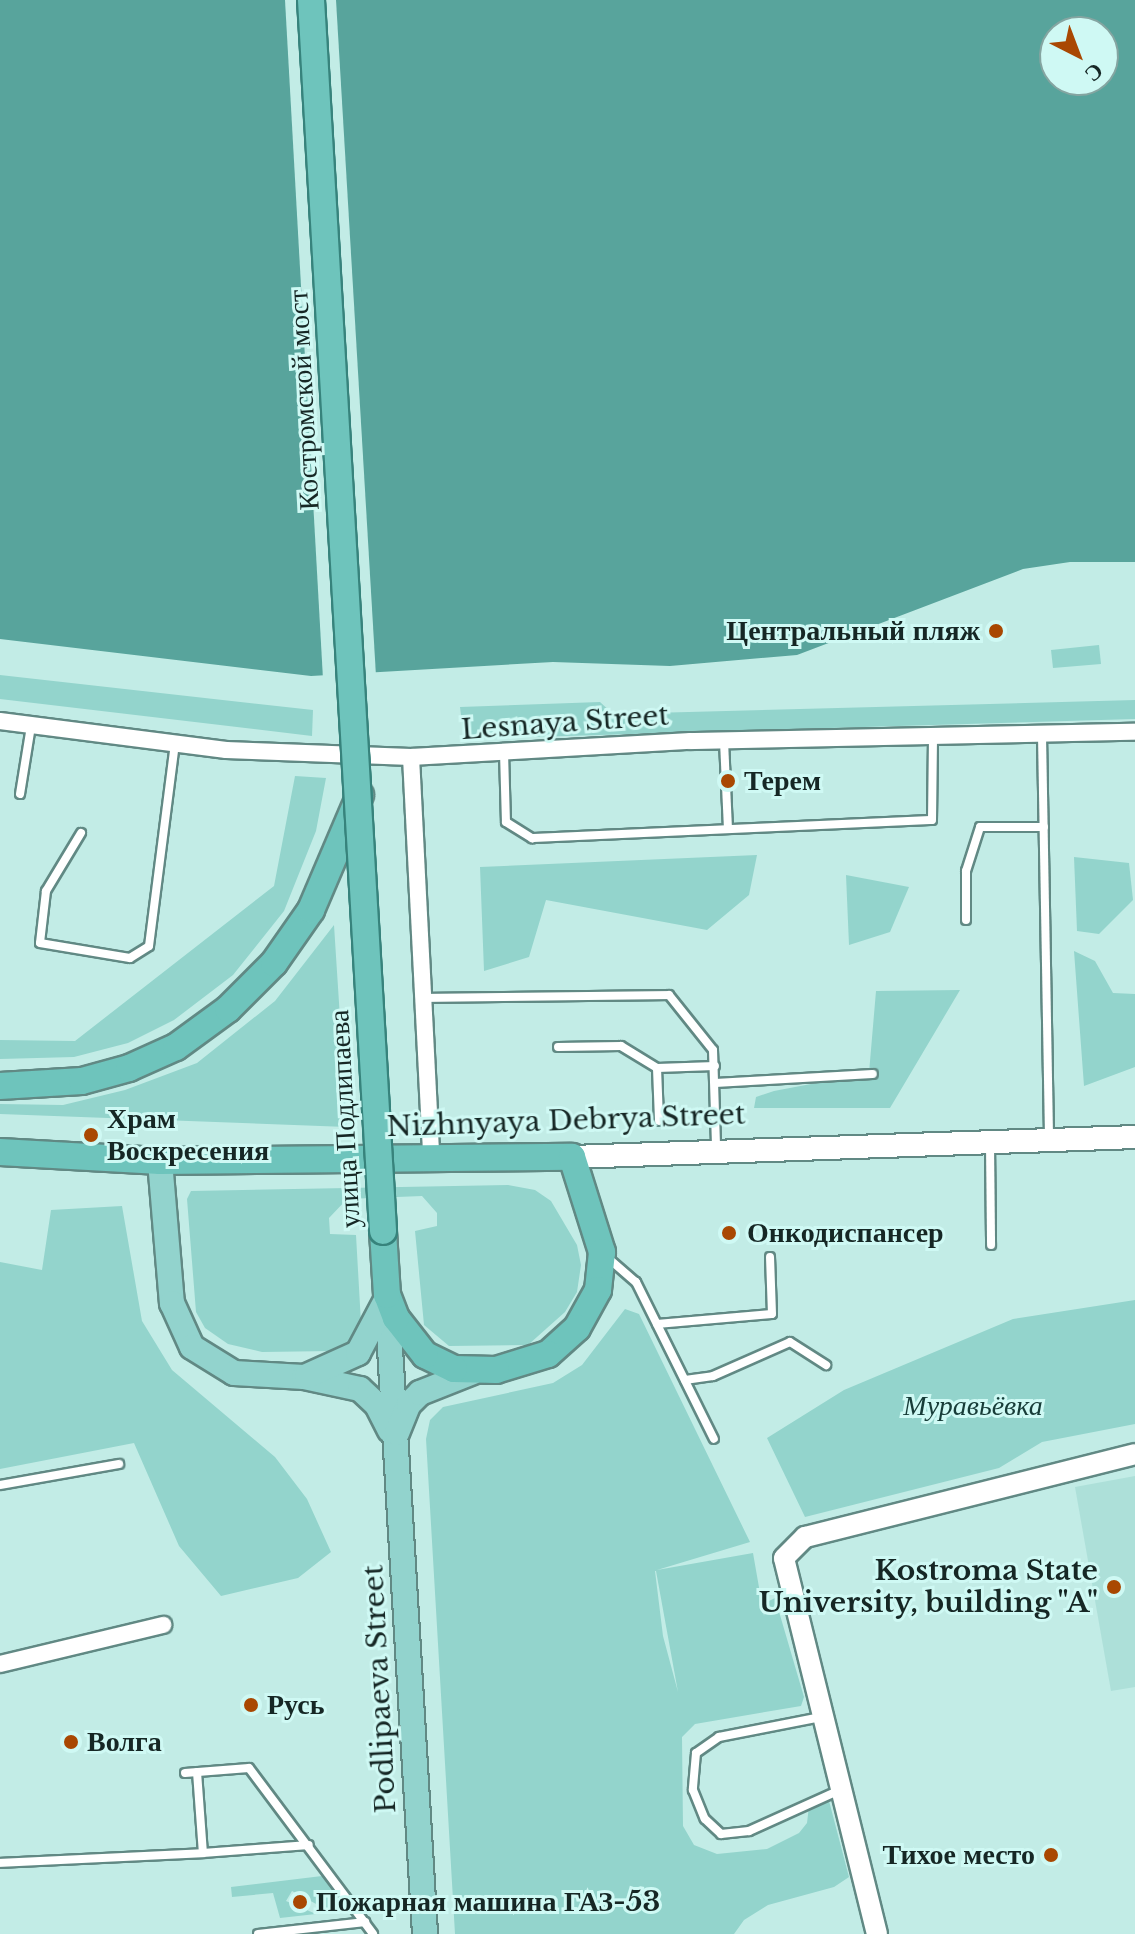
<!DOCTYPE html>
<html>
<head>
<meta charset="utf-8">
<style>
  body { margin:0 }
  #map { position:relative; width:1135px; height:1934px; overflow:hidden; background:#c2ece6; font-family:"Libre Baskerville",serif }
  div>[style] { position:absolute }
  .built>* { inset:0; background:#ade0d9 }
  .green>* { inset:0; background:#93d4cc }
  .water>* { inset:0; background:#58a49c }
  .pier>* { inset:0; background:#c2ece6 }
  .roads { filter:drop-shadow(2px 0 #618984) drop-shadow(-2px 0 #618984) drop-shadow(0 2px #618984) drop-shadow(0 -2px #618984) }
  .service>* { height:8px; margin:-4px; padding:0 4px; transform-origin:4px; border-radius:4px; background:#fff }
  .minor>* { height:16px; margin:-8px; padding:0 8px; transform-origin:8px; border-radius:8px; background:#fff }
  .tertiary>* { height:20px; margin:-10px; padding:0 10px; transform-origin:10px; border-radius:10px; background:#fff }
  .secondary>* { height:22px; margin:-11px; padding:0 11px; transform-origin:11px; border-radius:11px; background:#fff }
  .primary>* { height:24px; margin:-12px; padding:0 12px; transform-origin:12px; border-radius:12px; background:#92d3cd }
  .trunk>* { height:26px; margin:-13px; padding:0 13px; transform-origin:13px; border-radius:13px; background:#6ec4bc }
  .bridges { filter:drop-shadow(2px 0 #37837c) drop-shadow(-2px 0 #37837c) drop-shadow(0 2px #37837c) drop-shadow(0 -2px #37837c) }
  .trunk-bridge>* { height:26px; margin:-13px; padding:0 13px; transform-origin:13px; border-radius:13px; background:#6ec4bc }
  .dots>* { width:22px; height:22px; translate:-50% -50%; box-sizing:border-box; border:4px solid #cff9f4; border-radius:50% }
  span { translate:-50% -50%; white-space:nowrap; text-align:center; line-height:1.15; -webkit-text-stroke:6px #cff9f4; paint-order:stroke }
  .street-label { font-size:28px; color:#162725 }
  .poi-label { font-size:28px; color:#162725; font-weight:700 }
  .right { translate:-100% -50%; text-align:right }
  .left { translate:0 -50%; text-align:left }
  .park-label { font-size:28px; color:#173c38; font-style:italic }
  .north { position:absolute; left:1039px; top:16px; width:80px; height:80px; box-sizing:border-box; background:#cff9f4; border:2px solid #85a5a1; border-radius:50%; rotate:138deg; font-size:22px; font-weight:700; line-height:32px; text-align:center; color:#162725 }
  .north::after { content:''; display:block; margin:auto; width:28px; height:36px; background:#a94802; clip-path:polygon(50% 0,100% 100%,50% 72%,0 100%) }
</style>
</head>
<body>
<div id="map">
  <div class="built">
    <i style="clip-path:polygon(1135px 1476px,1135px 1687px,1111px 1691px,1075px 1487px)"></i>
  </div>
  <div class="green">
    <i style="clip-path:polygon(1099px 645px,1101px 664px,1053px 668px,1051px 650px)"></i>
    <i style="clip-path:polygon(0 675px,313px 710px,312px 736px,0 699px)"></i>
    <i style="clip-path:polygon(1135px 700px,1135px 719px,464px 739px,460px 707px,600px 702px,613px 714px)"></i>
    <i style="clip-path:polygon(295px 776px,326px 778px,316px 831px,284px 911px,233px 975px,174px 1020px,128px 1043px,74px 1057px,0 1059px,0 1040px,75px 1041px,274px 886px)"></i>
    <i style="clip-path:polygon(757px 855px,749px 895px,707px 930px,546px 900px,529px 957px,484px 971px,480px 867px)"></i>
    <i style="clip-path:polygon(1074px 857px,1129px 863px,1133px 900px,1099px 934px,1077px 931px)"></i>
    <i style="clip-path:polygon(846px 875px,909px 887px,890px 932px,849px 945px)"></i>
    <i style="clip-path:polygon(334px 925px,347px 1127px,0 1114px,0 1104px,63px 1105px,125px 1090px,197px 1063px,275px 1001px)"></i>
    <i style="clip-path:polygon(1074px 951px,1095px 961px,1113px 993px,1135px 994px,1135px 1067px,1084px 1086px)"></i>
    <i style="clip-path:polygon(960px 990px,890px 1108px,754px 1108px,756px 1097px,774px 1091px,869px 1073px,876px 991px)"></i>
    <i style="clip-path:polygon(508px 1185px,535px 1190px,551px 1201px,577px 1245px,581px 1265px,577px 1292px,565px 1312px,528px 1345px,449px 1346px,424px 1325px,415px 1231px,437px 1226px,437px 1213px,422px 1196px,347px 1199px,329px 1218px,330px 1234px,356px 1235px,361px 1323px,349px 1342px,333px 1351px,262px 1352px,228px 1344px,205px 1328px,196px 1312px,187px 1199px,191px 1191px)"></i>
    <i style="clip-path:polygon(122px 1206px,142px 1321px,172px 1370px,275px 1457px,307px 1499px,331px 1552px,298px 1578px,221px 1596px,179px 1546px,134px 1443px,0 1469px,0 1262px,42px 1270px,51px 1210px)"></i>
    <i style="clip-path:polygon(1135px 1300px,1135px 1424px,1042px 1442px,999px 1468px,805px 1517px,767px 1438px,844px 1390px,1013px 1319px)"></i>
    <i style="clip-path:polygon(evenodd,625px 1309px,639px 1314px,750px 1542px,657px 1570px,753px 1553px,764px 1616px,767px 1602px,775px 1598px,804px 1697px,801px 1706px,695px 1724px,682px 1737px,683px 1826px,694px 1845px,717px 1854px,767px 1849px,799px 1833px,807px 1823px,809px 1806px,828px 1797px,849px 1877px,834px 1887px,768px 1905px,744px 1920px,734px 1934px,455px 1934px,426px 1439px,430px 1420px,443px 1407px,553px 1383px,582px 1365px,625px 1309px,655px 1571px,656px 1571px,678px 1692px,663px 1636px,655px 1571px)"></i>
    <i style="clip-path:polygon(322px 1876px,340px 1899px,331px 1912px,292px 1891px,286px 1901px,316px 1914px,280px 1918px,273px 1893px,232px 1897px,231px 1887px)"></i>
  </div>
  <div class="water">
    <i style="clip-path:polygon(evenodd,0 0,1135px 0,1135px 562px,1070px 562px,1023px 569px,797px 655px,670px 666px,553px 662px,311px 676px,0 639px,0 0,1055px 32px,1103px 32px,1103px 80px,1055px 80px,1055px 32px)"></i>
  </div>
  <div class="pier">
    <i style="clip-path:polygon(285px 0,336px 0,376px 676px,323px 679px)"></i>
  </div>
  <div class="roads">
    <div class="service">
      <i style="left:1042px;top:735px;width:402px;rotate:89deg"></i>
      <i style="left:724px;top:741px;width:87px;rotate:87.4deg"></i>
      <i style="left:504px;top:752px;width:70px;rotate:88.4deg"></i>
      <i style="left:506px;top:822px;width:31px;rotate:32deg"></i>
      <i style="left:532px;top:838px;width:400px;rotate:-2.6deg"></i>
      <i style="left:932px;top:820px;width:84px;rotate:-89.3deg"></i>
      <i style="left:20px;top:794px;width:69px;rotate:-80.8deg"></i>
      <i style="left:81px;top:833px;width:68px;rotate:121.1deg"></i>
      <i style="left:46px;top:891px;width:52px;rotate:96.6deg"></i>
      <i style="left:40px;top:943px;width:91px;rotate:9.5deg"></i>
      <i style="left:130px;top:958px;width:22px;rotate:-32deg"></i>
      <i style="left:149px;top:946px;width:204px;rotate:-82.7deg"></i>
      <i style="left:966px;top:920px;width:49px;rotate:-90deg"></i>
      <i style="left:966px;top:871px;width:46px;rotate:-72.3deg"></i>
      <i style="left:980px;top:827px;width:64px"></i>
      <i style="left:423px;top:998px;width:246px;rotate:-0.7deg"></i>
      <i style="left:669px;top:995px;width:70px;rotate:51.3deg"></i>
      <i style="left:713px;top:1050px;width:98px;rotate:88.2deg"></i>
      <i style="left:558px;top:1047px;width:63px;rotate:-0.9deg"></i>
      <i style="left:621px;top:1046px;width:42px;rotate:31.4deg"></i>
      <i style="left:657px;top:1068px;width:58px;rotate:-2deg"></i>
      <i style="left:657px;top:1068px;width:53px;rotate:87.8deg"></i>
      <i style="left:715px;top:1083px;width:158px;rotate:-3.3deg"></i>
      <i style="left:990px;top:1144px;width:101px;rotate:89.4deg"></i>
      <i style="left:608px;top:1258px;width:37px;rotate:41deg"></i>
      <i style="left:636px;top:1282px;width:175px;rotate:63.6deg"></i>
      <i style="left:657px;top:1324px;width:115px;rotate:-5deg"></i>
      <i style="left:772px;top:1314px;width:57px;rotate:-92deg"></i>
      <i style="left:685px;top:1380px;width:28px;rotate:-8deg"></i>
      <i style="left:713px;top:1376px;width:84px;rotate:-23.8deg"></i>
      <i style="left:790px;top:1342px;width:43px;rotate:32.6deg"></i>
      <i style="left:0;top:1485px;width:121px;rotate:-10deg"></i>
      <i style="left:821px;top:1717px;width:104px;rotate:168.9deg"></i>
      <i style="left:719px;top:1737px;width:28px;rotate:145deg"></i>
      <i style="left:696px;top:1753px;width:37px;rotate:95deg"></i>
      <i style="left:693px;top:1790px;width:31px;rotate:68deg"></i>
      <i style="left:705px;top:1819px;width:22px;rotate:43deg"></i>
      <i style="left:721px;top:1834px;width:28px;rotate:-6deg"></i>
      <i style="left:749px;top:1831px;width:100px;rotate:-24.3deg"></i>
      <i style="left:197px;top:1772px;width:81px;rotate:85.8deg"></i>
      <i style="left:203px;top:1853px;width:106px;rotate:-4.3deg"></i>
      <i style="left:185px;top:1773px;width:64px;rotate:-4.5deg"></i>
      <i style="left:249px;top:1768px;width:207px;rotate:53.2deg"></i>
      <i style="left:0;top:1863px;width:203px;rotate:-2.8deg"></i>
      <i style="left:258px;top:1934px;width:108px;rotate:-6.4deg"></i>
    </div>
    <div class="minor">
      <i style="left:0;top:721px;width:228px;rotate:7.3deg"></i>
      <i style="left:226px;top:750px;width:185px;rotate:2.2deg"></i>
      <i style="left:411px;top:757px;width:280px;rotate:-3.3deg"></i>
      <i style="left:691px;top:741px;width:444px;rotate:-1.2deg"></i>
      <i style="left:411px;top:757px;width:401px;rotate:87.1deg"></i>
      <i style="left:0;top:1664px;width:168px;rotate:-13.5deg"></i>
    </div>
    <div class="tertiary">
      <i style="left:877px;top:1934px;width:387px;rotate:-103.9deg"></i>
      <i style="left:784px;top:1558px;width:30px;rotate:-45deg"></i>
      <i style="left:805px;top:1537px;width:340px;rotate:-14.1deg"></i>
    </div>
    <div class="secondary">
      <i style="left:572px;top:1157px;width:563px;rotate:-2.03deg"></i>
    </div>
    <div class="primary">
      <i style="left:160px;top:1161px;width:143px;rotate:85.2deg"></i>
      <i style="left:172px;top:1303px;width:48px;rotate:65.6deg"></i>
      <i style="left:192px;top:1347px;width:49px;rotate:31.8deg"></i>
      <i style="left:234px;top:1373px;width:70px;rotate:3.3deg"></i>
      <i style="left:304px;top:1377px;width:57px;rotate:12.1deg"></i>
      <i style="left:360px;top:1389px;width:23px;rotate:43deg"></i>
      <i style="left:377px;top:1405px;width:28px;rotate:63deg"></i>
      <i style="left:387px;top:1298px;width:637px;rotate:86.58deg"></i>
      <i style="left:307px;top:1376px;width:56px;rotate:-24.3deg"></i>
      <i style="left:358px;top:1353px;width:58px;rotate:-62.1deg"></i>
      <i style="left:397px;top:1433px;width:31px;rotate:-68deg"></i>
      <i style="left:409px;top:1404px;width:16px;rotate:-45deg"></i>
      <i style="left:420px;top:1393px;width:57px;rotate:-21.6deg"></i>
    </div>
    <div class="trunk">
      <i style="left:0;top:1086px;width:82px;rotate:-3.5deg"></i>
      <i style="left:82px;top:1081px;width:49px;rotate:-15.5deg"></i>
      <i style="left:129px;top:1068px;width:51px;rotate:-24.1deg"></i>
      <i style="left:176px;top:1047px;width:64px;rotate:-36.2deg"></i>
      <i style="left:228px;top:1009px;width:65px;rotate:-45deg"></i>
      <i style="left:274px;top:963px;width:65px;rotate:-55.1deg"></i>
      <i style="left:311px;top:910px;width:125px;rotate:-66.9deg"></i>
      <i style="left:0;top:1152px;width:160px;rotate:3.2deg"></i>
      <i style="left:160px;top:1161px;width:412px;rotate:-0.6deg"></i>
      <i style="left:572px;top:1157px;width:100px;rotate:72.5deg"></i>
      <i style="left:602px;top:1252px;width:38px;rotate:96deg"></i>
      <i style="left:598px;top:1290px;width:43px;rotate:118.9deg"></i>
      <i style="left:577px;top:1328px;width:39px;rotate:138deg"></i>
      <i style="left:548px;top:1354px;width:54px;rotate:162.9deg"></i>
      <i style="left:496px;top:1370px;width:42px;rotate:-178.6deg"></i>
      <i style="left:454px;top:1369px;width:32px;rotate:-154deg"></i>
      <i style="left:425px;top:1355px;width:47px;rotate:-128.1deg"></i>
      <i style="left:396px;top:1318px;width:25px;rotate:-111deg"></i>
      <i style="left:387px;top:1295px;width:64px;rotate:-93.6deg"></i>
    </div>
  </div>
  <div class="bridges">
    <div class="trunk-bridge">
      <i style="left:311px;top:0;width:1233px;rotate:86.65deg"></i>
    </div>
  </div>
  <div class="dots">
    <i style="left:996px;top:631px;background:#a94802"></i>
    <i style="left:728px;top:781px;background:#a94802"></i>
    <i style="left:91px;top:1135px;background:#a94802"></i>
    <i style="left:729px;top:1233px;background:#a94802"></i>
    <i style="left:1114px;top:1587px;background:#a94802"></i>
    <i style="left:251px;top:1705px;background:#a94802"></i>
    <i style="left:71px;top:1742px;background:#a94802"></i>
    <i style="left:1051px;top:1855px;background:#a94802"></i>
    <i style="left:300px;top:1902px;background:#a94802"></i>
  </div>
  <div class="street-label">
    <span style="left:304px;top:400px;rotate:-93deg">Костромской мост</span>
    <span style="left:565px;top:723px;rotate:-4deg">Lesnaya Street</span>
    <span style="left:345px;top:1119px;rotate:-93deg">улица Подлипаева</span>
    <span style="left:566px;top:1121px;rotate:-2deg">Nizhnyaya Debrya Street</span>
    <span style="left:380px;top:1689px;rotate:-93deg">Podlipaeva Street</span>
  </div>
  <div class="poi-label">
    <span class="right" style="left:980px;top:631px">Центральный пляж</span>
    <span class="left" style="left:744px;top:781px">Терем</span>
    <span class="left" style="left:107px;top:1135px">Храм<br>Воскресения</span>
    <span class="left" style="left:747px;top:1233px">Онкодиспансер</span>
    <span class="right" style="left:1098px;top:1587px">Kostroma State<br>University, building "A"</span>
    <span class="left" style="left:267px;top:1705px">Русь</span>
    <span class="left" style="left:87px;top:1742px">Волга</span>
    <span class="right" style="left:1035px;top:1855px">Тихое место</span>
    <span class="left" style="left:316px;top:1902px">Пожарная машина ГАЗ-53</span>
  </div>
  <div class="park-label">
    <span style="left:973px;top:1406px">Муравьёвка</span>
  </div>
  <div class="north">С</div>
</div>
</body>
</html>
